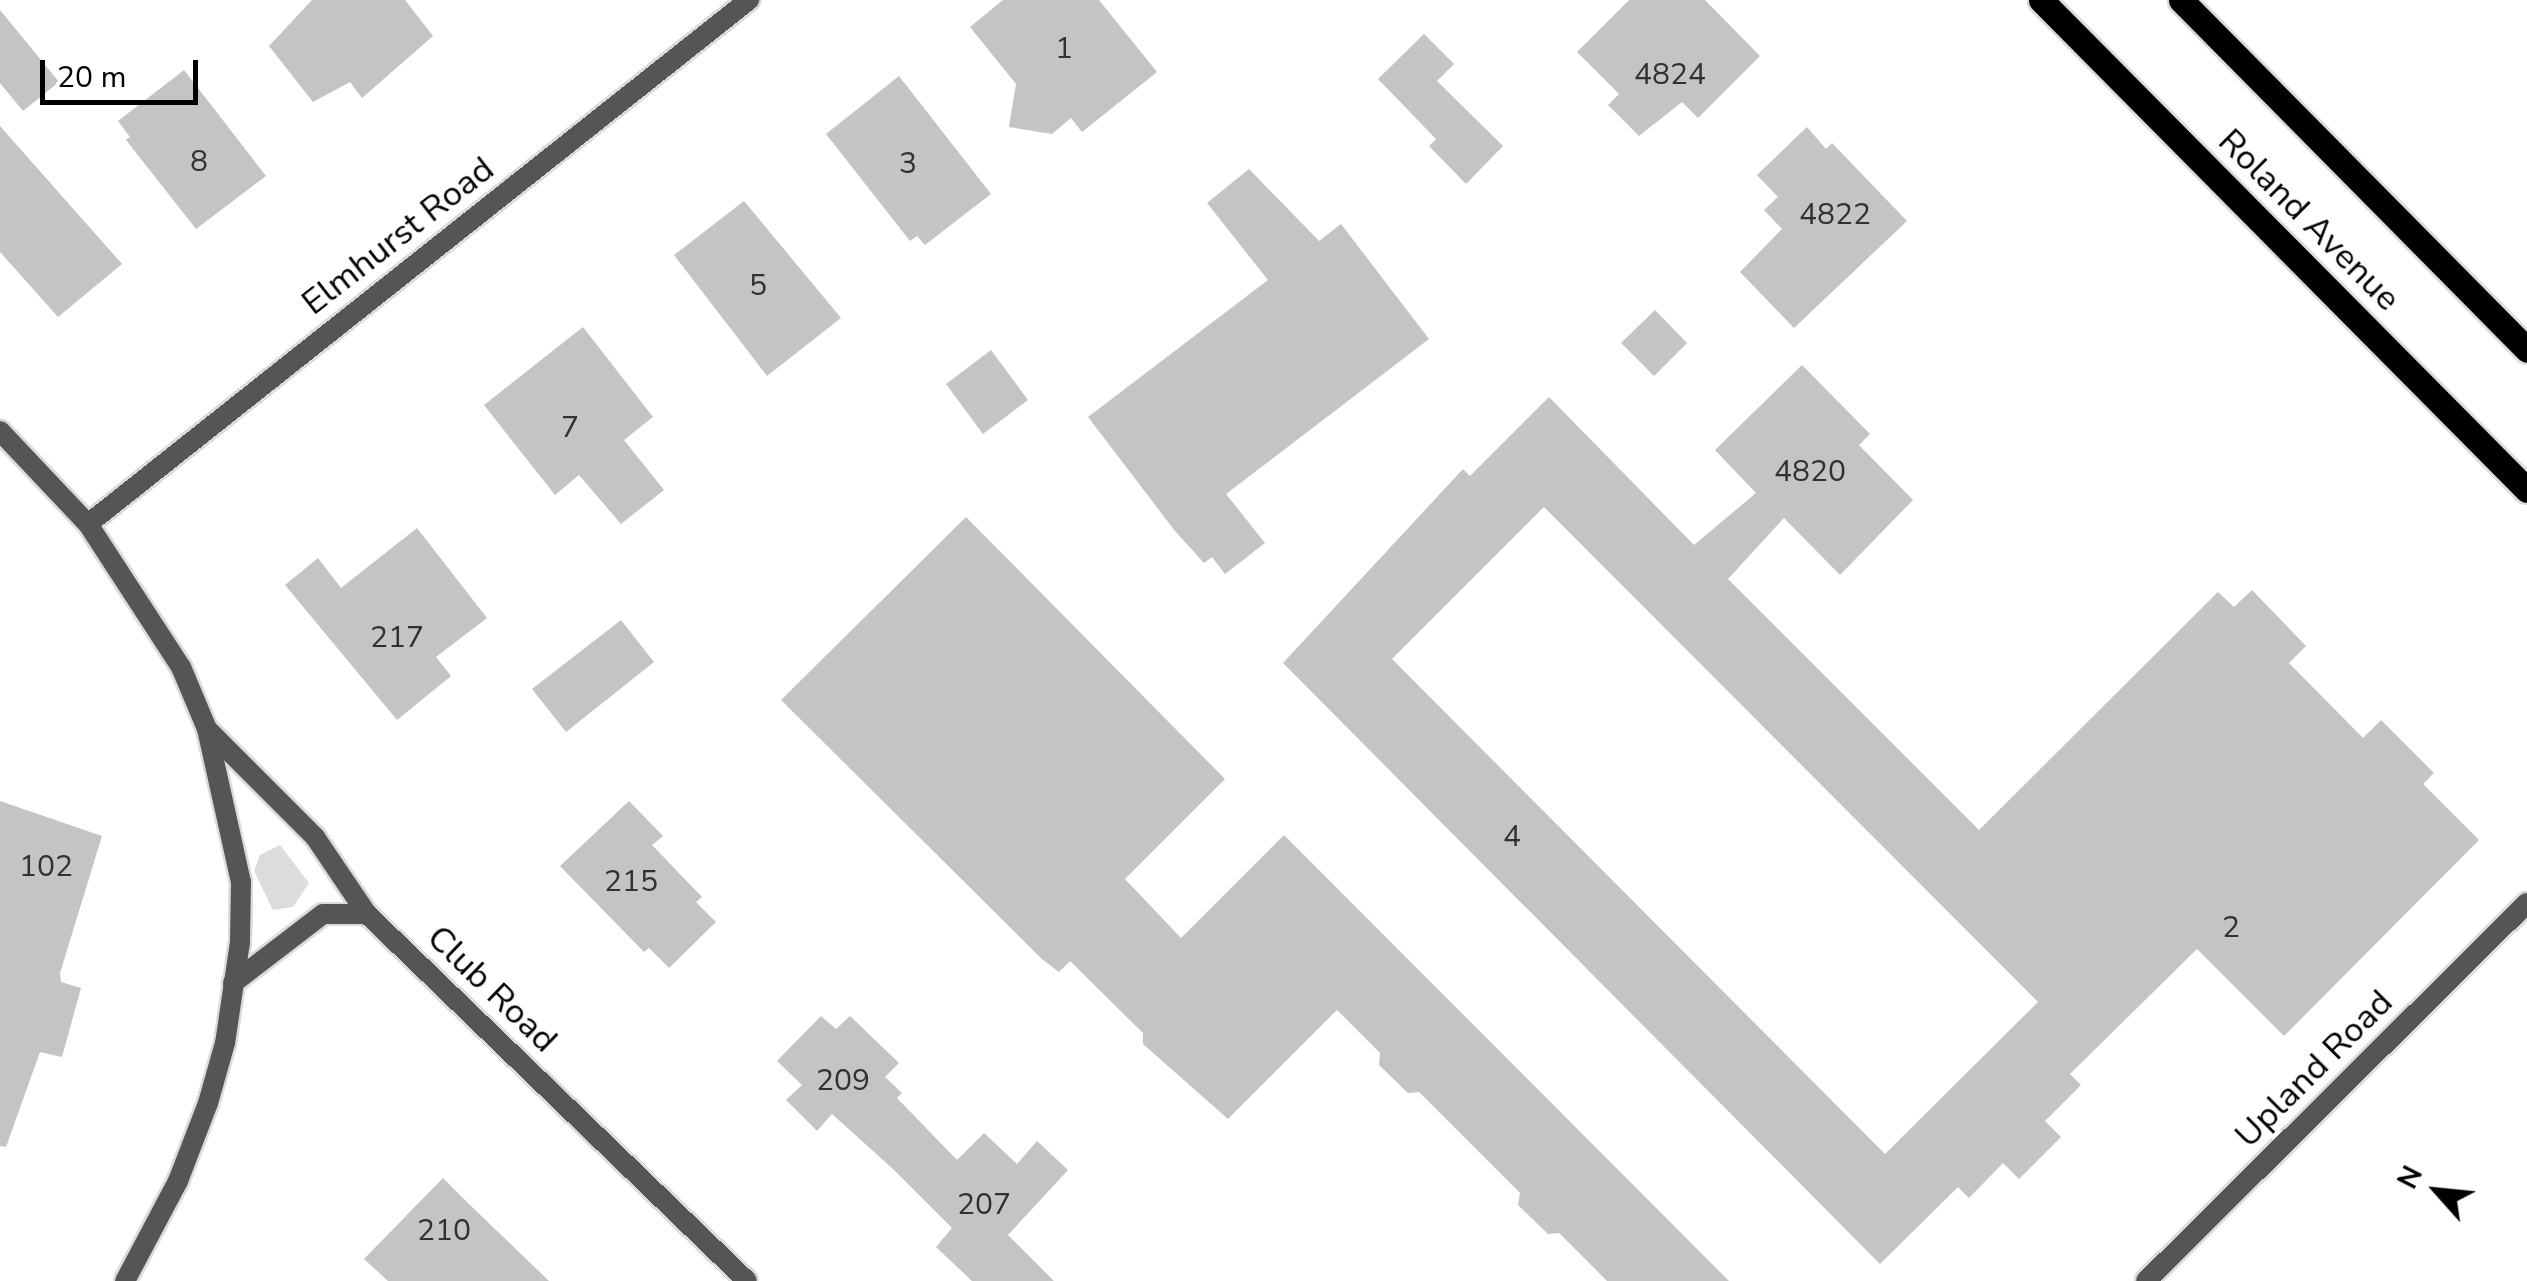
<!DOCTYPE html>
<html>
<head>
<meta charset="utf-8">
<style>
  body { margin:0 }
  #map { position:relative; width:2527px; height:1281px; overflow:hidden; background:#fff; font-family:"Nunito Sans",sans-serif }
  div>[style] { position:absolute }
  .green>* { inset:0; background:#dcdcdc }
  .building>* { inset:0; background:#c4c4c4 }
  .roads { filter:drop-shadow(2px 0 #dbdbdb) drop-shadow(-2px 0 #dbdbdb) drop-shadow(0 2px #dbdbdb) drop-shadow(0 -2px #dbdbdb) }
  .minor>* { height:20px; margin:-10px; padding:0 10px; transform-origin:10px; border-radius:10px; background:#555 }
  .primary>* { height:25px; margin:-12.5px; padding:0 12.5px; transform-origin:12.5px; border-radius:12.5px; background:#000 }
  span { translate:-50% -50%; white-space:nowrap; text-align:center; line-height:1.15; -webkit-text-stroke:8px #fff; paint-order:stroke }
  .number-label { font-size:30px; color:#313131 }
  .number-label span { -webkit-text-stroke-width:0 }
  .street-label { font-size:35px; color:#000 }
  .north { position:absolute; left:2387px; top:1141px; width:100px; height:100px; -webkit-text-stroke:8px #fff; paint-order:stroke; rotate:297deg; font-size:28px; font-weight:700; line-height:40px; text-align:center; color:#000 }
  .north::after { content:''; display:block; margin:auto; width:35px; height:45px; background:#000; clip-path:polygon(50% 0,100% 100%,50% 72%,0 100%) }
  .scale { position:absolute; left:40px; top:60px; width:158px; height:45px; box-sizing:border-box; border:5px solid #000; border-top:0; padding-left:12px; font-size:30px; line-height:35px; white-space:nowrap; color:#000; -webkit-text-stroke:8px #fff; paint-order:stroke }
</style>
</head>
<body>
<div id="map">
  <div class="green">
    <i style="clip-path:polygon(280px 845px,309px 883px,293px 907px,273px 910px,254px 871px,260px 855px)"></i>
  </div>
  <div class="building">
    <i style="clip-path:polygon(312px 0,405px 0,433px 36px,362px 98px,350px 82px,313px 102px,269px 46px)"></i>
    <i style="clip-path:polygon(1003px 0,1099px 0,1157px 72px,1082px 132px,1071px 118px,1052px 134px,1009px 127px,1016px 84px,970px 27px)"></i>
    <i style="clip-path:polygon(1629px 0,1705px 0,1760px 56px,1698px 118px,1682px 102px,1639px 136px,1608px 105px,1619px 94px,1577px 52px)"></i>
    <i style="clip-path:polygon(0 10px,59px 82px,23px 111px,0 83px)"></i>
    <i style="clip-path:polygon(1424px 34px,1454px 64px,1437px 81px,1503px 146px,1466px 184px,1429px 146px,1436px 139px,1378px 79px)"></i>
    <i style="clip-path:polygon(184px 70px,266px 176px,196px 229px,126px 140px,130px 137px,118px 121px)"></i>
    <i style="clip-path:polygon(899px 76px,991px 194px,925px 245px,917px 236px,910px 241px,826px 134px)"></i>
    <i style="clip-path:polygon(0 126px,122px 264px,58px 317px,0 252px)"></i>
    <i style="clip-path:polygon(1807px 127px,1826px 149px,1832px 143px,1907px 221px,1794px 328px,1740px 272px,1782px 229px,1764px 210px,1778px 197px,1757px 175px)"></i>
    <i style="clip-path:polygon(1249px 169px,1319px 241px,1341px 224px,1429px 339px,1226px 494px,1265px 543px,1225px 574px,1212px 557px,1204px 563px,1175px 531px,1088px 417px,1268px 280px,1207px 203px)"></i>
    <i style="clip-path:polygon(744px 201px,841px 318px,767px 376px,674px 255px)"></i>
    <i style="clip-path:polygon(1655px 310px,1687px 343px,1654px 376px,1621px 343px)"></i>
    <i style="clip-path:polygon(583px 327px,653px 417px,624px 440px,664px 490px,621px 524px,579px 475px,555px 495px,484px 405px)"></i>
    <i style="clip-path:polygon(991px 350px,1028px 400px,983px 434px,946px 384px)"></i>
    <i style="clip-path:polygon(evenodd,1802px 365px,1870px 434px,1859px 445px,1913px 500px,1840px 575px,1784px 518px,1728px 579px,1979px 830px,2218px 592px,2234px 607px,2252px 590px,2306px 646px,2289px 663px,2363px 738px,2381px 720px,2434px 773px,2423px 784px,2479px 840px,2284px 1036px,2197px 949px,2070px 1074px,2081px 1085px,2045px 1121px,2061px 1137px,2019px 1179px,2003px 1163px,1969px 1198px,1958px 1187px,1880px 1264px,1283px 663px,1463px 469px,1470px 476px,1549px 397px,1694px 545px,1756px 493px,1715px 450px,1802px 365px,1544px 507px,2038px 1002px,1885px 1154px,1392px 659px,1544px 507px)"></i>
    <i style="clip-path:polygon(966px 517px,1225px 779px,1125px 879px,1181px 938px,1284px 835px,1729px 1281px,1607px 1281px,1559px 1233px,1548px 1234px,1518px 1205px,1520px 1193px,1419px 1092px,1408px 1093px,1379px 1065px,1380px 1053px,1337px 1010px,1228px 1119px,1143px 1044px,1143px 1033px,1070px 961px,1059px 972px,1043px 960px,781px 700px)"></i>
    <i style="clip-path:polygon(417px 528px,487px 618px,436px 657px,451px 676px,397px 720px,285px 585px,318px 558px,341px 588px)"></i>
    <i style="clip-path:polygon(621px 620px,654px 662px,566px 732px,532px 689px)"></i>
    <i style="clip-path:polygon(0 801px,102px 836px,60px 973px,61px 982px,81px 988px,62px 1057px,40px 1052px,6px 1147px,0 1146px)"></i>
    <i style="clip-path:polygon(629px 801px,663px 836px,652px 845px,702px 897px,696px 902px,716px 922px,669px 968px,649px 948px,644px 952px,560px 866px)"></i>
    <i style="clip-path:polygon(821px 1016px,836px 1029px,850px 1016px,899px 1063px,885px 1077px,902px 1093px,897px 1098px,957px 1160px,984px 1133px,1017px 1164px,1037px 1141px,1068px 1170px,1008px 1235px,1054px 1281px,972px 1281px,936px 1247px,952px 1228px,893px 1169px,832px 1114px,817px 1131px,786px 1100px,802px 1085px,777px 1061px)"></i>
    <i style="clip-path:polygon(443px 1178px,469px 1204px,549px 1281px,388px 1281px,364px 1259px)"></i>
  </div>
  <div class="roads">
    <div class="minor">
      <i style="left:0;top:431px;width:128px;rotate:46.6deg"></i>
      <i style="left:88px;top:524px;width:171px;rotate:57deg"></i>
      <i style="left:181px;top:667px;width:67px;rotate:67.2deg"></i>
      <i style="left:207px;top:729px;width:157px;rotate:77.5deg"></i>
      <i style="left:241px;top:882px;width:60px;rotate:91deg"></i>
      <i style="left:240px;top:942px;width:102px;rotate:98.4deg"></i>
      <i style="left:225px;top:1043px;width:62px;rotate:105.8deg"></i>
      <i style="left:208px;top:1103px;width:84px;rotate:111deg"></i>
      <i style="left:178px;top:1181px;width:113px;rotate:117.9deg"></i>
      <i style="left:88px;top:524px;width:844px;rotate:-38.41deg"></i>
      <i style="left:207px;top:729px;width:153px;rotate:45deg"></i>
      <i style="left:315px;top:837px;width:93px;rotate:56deg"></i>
      <i style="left:367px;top:914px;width:528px;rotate:44deg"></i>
      <i style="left:233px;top:983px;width:113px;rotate:-37.5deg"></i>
      <i style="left:323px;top:914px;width:44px"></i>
      <i style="left:2146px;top:1281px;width:537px;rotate:-44.77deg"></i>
    </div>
    <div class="primary">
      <i style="left:2041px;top:0;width:690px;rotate:45.23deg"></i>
      <i style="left:2181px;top:0;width:492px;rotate:45.3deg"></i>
    </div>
  </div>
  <div class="number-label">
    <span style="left:1064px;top:49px">1</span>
    <span style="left:1670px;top:75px">4824</span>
    <span style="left:199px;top:162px">8</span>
    <span style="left:908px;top:164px">3</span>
    <span style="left:1835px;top:215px">4822</span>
    <span style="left:758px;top:286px">5</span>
    <span style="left:570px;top:428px">7</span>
    <span style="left:1810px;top:472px">4820</span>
    <span style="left:397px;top:638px">217</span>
    <span style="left:1512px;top:837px">4</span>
    <span style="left:46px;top:867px">102</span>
    <span style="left:631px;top:882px">215</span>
    <span style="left:2231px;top:928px">2</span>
    <span style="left:843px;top:1081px">209</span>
    <span style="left:984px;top:1205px">207</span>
    <span style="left:444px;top:1231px">210</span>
  </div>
  <div class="street-label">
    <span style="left:2309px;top:220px;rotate:45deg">Roland Avenue</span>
    <span style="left:398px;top:236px;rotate:-38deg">Elmhurst Road</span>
    <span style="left:492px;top:989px;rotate:44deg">Club Road</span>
    <span style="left:2314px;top:1069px;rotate:-45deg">Upland Road</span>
  </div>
  <div class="north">N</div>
  <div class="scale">20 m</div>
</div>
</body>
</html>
